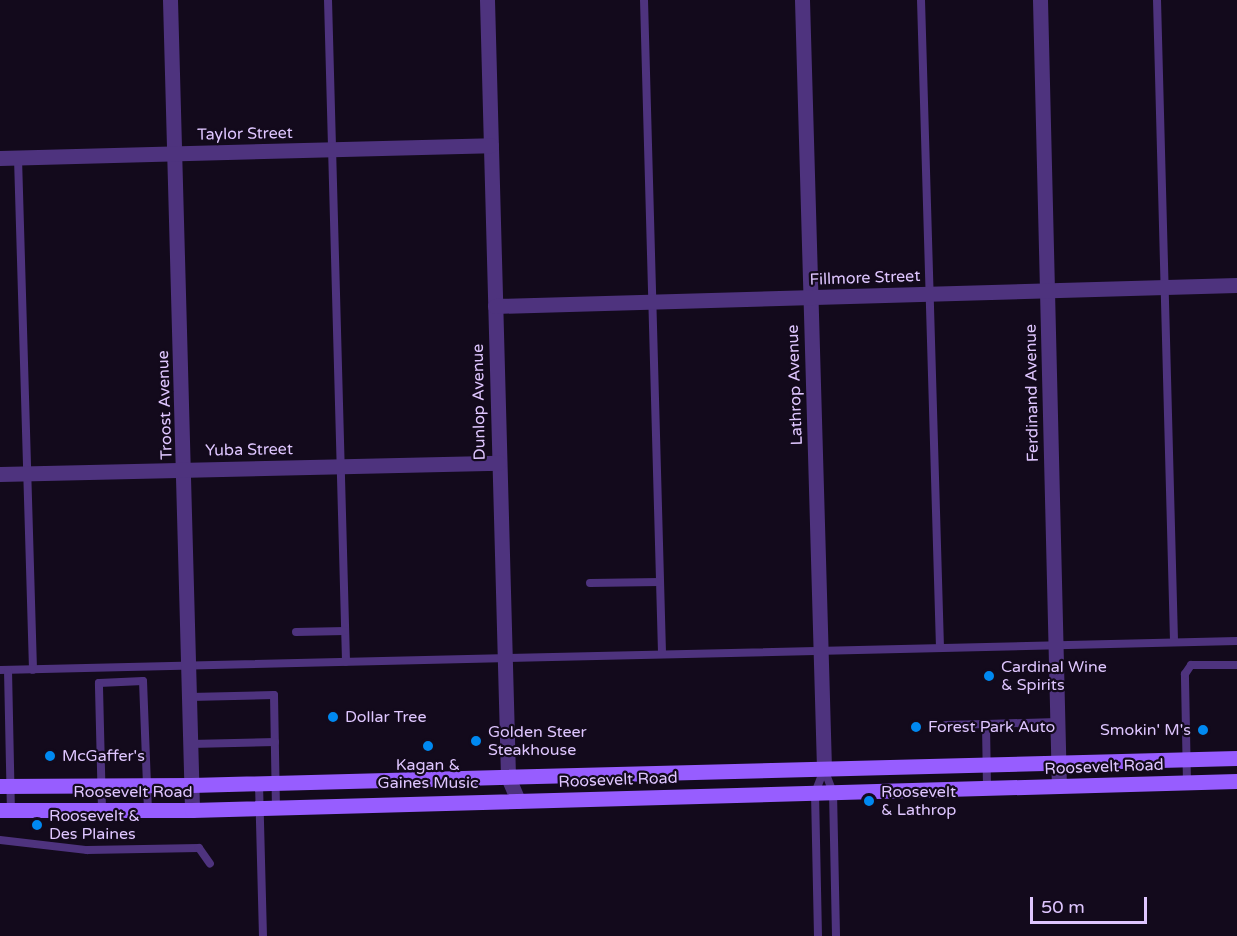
<!DOCTYPE html>
<html>
<head>
<meta charset="utf-8">
<style>
  body { margin:0 }
  #map { position:relative; width:1237px; height:936px; overflow:hidden; background:#130a1c; font-family:"Varela Round",sans-serif }
  div>[style] { position:absolute }
  .lane>* { height:8px; margin:-4px; padding:0 4px; transform-origin:4px; border-radius:4px; background:#4e337e }
  .street>* { height:15px; margin:-7.5px; padding:0 7.5px; transform-origin:7.5px; border-radius:7.5px; background:#4e337e }
  .secondary>* { height:15px; margin:-7.5px; padding:0 7.5px; transform-origin:7.5px; border-radius:7.5px; background:#975dff }
  .dots>* { width:16px; height:16px; translate:-50% -50%; box-sizing:border-box; border:3px solid #130a1c; border-radius:50% }
  span { translate:-50% -50%; white-space:nowrap; text-align:center; line-height:1.15; -webkit-text-stroke:4.5px #130a1c; paint-order:stroke }
  .street-label { font-size:16px; color:#dfc6ff }
  .poi-label { font-size:16px; color:#dfc6ff }
  .left { translate:0 -50%; text-align:left }
  .right { translate:-100% -50%; text-align:right }
  .scale { position:absolute; left:1030px; top:897px; width:117px; height:27px; box-sizing:border-box; border:3px solid #dfc6ff; border-top:0; padding-left:8px; font-size:18px; line-height:21px; white-space:nowrap; color:#dfc6ff; -webkit-text-stroke:4px #130a1c; paint-order:stroke }
</style>
</head>
<body>
<div id="map">
  <div class="lane">
    <i style="left:328px;top:0;width:662px;rotate:88.44deg"></i>
    <i style="left:644px;top:0;width:654px;rotate:88.42deg"></i>
    <i style="left:921px;top:0;width:648px;rotate:88.32deg"></i>
    <i style="left:1157px;top:0;width:642px;rotate:88.48deg"></i>
    <i style="left:18px;top:158px;width:512px;rotate:88.32deg"></i>
    <i style="left:590px;top:583px;width:70px;rotate:-0.8deg"></i>
    <i style="left:296px;top:632px;width:49px;rotate:-1.2deg"></i>
    <i style="left:0;top:670px;width:1237px;rotate:-1.34deg"></i>
    <i style="left:8px;top:670px;width:140px;rotate:88.8deg"></i>
    <i style="left:190px;top:697px;width:84px;rotate:-1.4deg"></i>
    <i style="left:274px;top:695px;width:112px;rotate:89deg"></i>
    <i style="left:986px;top:724px;width:71px;rotate:-1.6deg"></i>
    <i style="left:946px;top:725px;width:40px;rotate:-1.4deg"></i>
    <i style="left:986px;top:724px;width:64px;rotate:89.1deg"></i>
    <i style="left:190px;top:744px;width:85px;rotate:-1.3deg"></i>
    <i style="left:824px;top:769px;width:25px;rotate:69deg"></i>
    <i style="left:833px;top:792px;width:144px;rotate:88.8deg"></i>
    <i style="left:1187px;top:783px;width:109px;rotate:-91.1deg"></i>
    <i style="left:1185px;top:674px;width:11px;rotate:-56deg"></i>
    <i style="left:1191px;top:665px;width:46px"></i>
    <i style="left:259px;top:784px;width:152px;rotate:88.5deg"></i>
    <i style="left:102px;top:810px;width:127px;rotate:-91.4deg"></i>
    <i style="left:99px;top:683px;width:44px;rotate:-2.6deg"></i>
    <i style="left:143px;top:681px;width:129px;rotate:87.8deg"></i>
    <i style="left:0;top:840px;width:88px;rotate:6.6deg"></i>
    <i style="left:87px;top:850px;width:112px;rotate:-1deg"></i>
    <i style="left:199px;top:848px;width:19px;rotate:55deg"></i>
    <i style="left:818px;top:936px;width:143px;rotate:-91.2deg"></i>
    <i style="left:815px;top:793px;width:26px;rotate:-69deg"></i>
  </div>
  <div class="street">
    <i style="left:170px;top:0;width:810px;rotate:88.44deg"></i>
    <i style="left:487px;top:0;width:777px;rotate:88.45deg"></i>
    <i style="left:508px;top:777px;width:26px;rotate:67deg"></i>
    <i style="left:802px;top:0;width:769px;rotate:88.36deg"></i>
    <i style="left:1040px;top:0;width:786px;rotate:88.62deg"></i>
    <i style="left:0;top:158px;width:491px;rotate:-1.5deg"></i>
    <i style="left:495px;top:306px;width:742px;rotate:-1.62deg"></i>
    <i style="left:0;top:474px;width:499px;rotate:-1.3deg"></i>
  </div>
  <div class="secondary">
    <i style="left:0;top:786px;width:191px;rotate:-0.3deg"></i>
    <i style="left:191px;top:785px;width:1046px;rotate:-1.48deg"></i>
    <i style="left:0;top:810px;width:192px"></i>
    <i style="left:192px;top:810px;width:1045px;rotate:-1.59deg"></i>
  </div>
  <div class="dots">
    <i style="left:989px;top:676px;background:#0089f1"></i>
    <i style="left:333px;top:717px;background:#0089f1"></i>
    <i style="left:916px;top:727px;background:#0089f1"></i>
    <i style="left:1203px;top:730px;background:#0089f1"></i>
    <i style="left:476px;top:741px;background:#0089f1"></i>
    <i style="left:428px;top:746px;background:#0089f1"></i>
    <i style="left:50px;top:756px;background:#0089f1"></i>
    <i style="left:869px;top:801px;background:#0089f1"></i>
    <i style="left:37px;top:825px;background:#0089f1"></i>
  </div>
  <div class="street-label">
    <span style="left:245px;top:134px;rotate:-1deg">Taylor Street</span>
    <span style="left:865px;top:278px;rotate:-2deg">Fillmore Street</span>
    <span style="left:795px;top:385px;rotate:-92deg">Lathrop Avenue</span>
    <span style="left:1032px;top:393px;rotate:-91deg">Ferdinand Avenue</span>
    <span style="left:479px;top:402px;rotate:-91deg">Dunlop Avenue</span>
    <span style="left:165px;top:405px;rotate:-92deg">Troost Avenue</span>
    <span style="left:249px;top:450px;rotate:-1deg">Yuba Street</span>
    <span style="left:1104px;top:767px;rotate:-2deg">Roosevelt Road</span>
    <span style="left:618px;top:780px;rotate:-2deg">Roosevelt Road</span>
    <span style="left:133px;top:792px">Roosevelt Road</span>
  </div>
  <div class="poi-label">
    <span class="left" style="left:1001px;top:676px">Cardinal Wine<br>&amp; Spirits</span>
    <span class="left" style="left:345px;top:717px">Dollar Tree</span>
    <span class="left" style="left:928px;top:727px">Forest Park Auto</span>
    <span class="right" style="left:1191px;top:730px">Smokin' M's</span>
    <span class="left" style="left:488px;top:741px">Golden Steer<br>Steakhouse</span>
    <span class="left" style="left:62px;top:756px">McGaffer's</span>
    <span style="left:428px;top:774px">Kagan &amp;<br>Gaines Music</span>
    <span class="left" style="left:881px;top:801px">Roosevelt<br>&amp; Lathrop</span>
    <span class="left" style="left:49px;top:825px">Roosevelt &amp;<br>Des Plaines</span>
  </div>
  <div class="scale">50 m</div>
</div>
</body>
</html>
